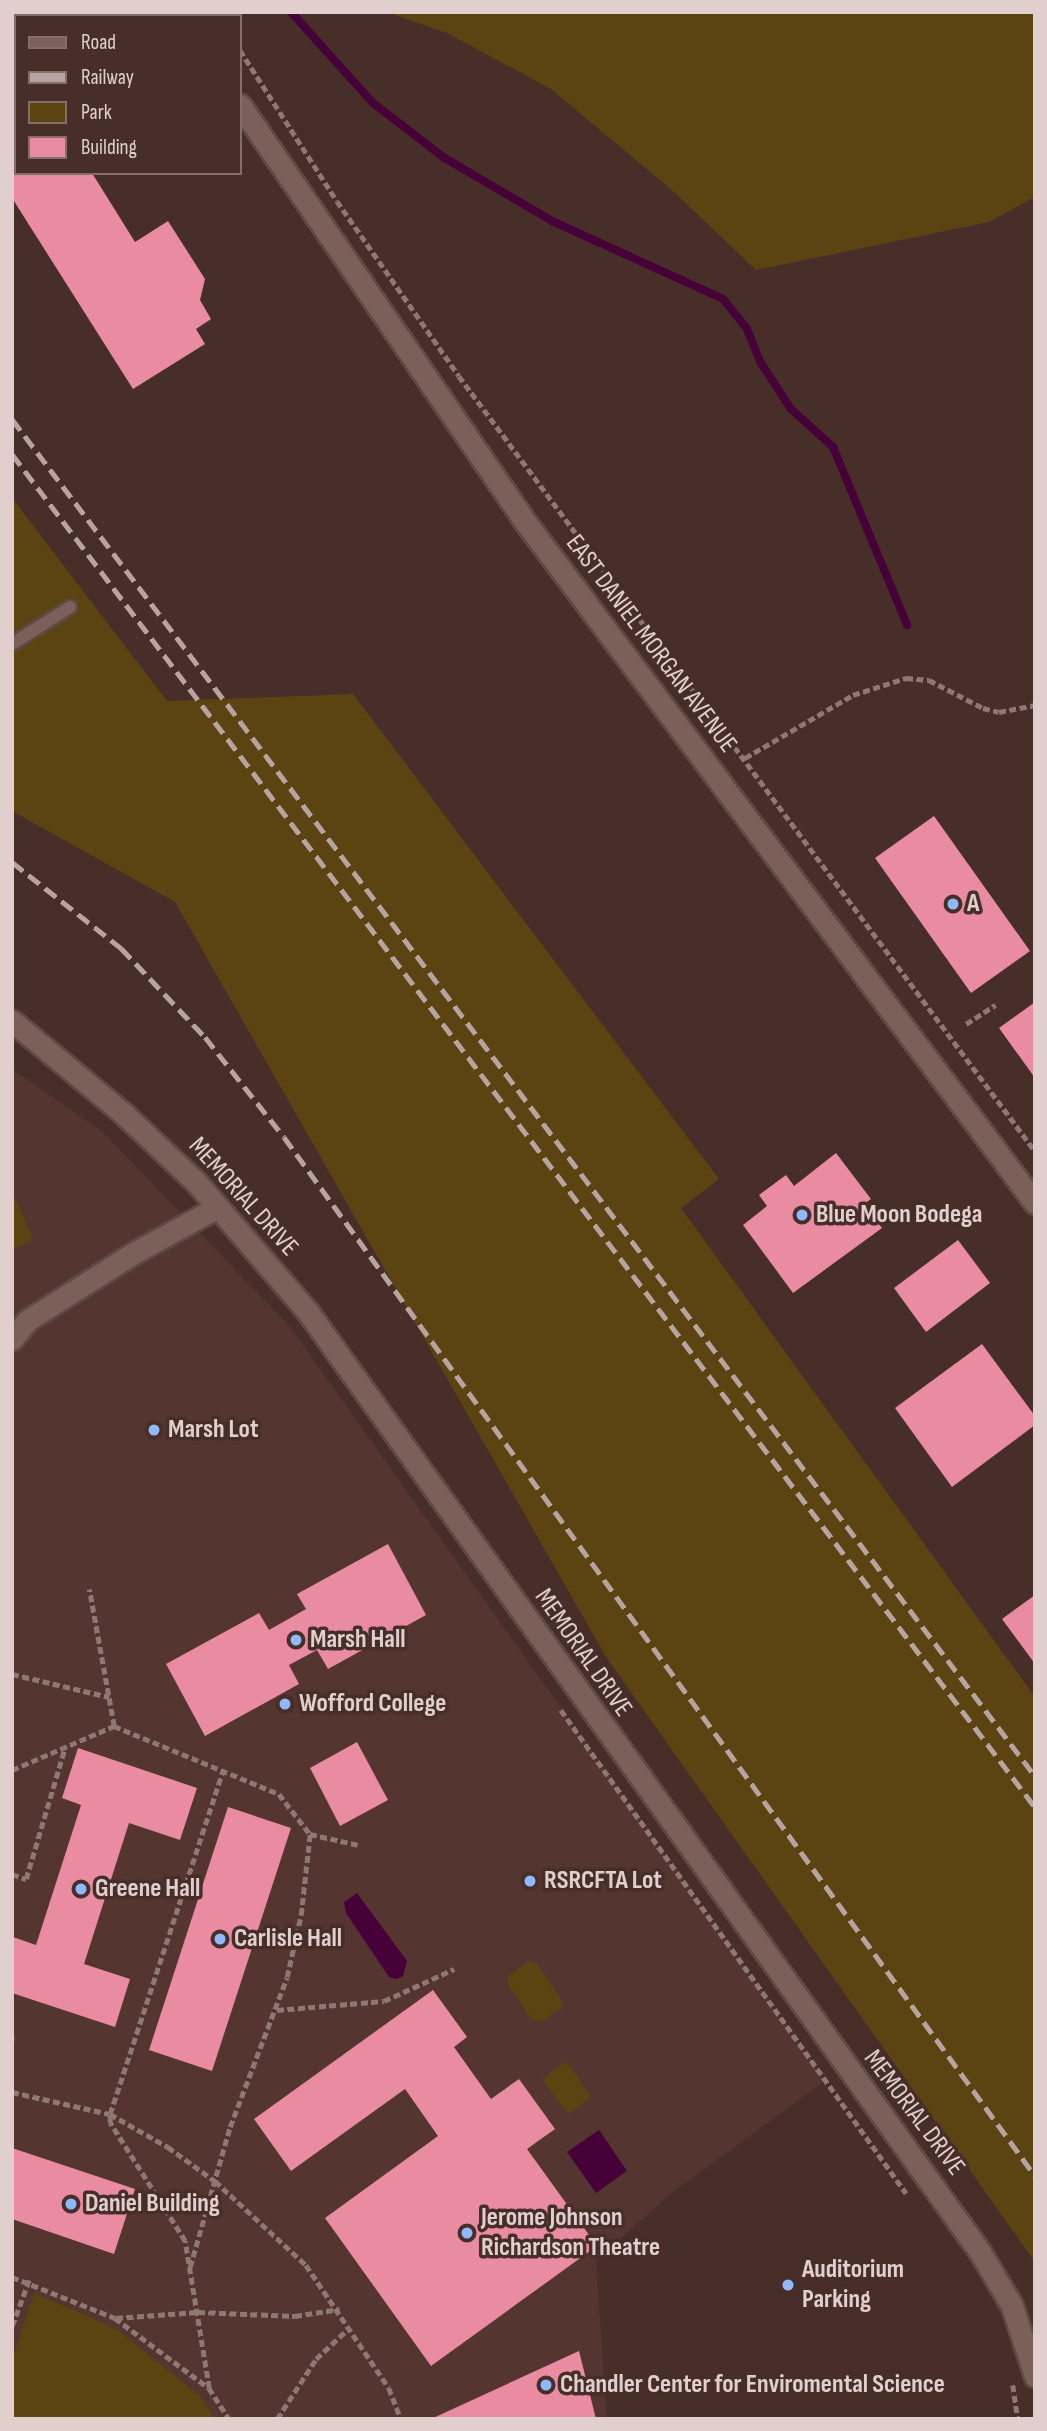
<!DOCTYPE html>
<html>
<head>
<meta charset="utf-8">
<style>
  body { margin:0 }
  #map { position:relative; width:1047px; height:2431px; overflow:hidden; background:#472e29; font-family:"Sofia Sans Condensed",sans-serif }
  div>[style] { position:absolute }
  .built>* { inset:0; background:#55352f }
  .green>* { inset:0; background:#5b4411 }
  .water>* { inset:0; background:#460138 }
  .stream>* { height:8px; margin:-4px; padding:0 4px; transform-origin:4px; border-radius:4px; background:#460138 }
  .building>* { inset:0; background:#e98ca2 }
  .path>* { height:4.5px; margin-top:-2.25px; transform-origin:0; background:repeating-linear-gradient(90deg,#8d7874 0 7px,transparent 0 10.5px) }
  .roads { filter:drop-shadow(2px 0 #5e4a45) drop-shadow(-2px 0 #5e4a45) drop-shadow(0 2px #5e4a45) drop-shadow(0 -2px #5e4a45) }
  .service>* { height:12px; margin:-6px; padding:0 6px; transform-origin:6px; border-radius:6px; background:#7b5f59 }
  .minor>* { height:21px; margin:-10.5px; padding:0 10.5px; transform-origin:10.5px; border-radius:10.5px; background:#7b5f59 }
  .secondary>* { height:21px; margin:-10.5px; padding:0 10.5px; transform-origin:10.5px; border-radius:10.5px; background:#7b5f59 }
  .rail>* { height:5px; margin-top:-2.5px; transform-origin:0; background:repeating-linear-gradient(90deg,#b7a3a0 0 14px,transparent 0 21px) }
  .dots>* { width:19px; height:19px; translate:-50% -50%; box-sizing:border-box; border:4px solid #472e29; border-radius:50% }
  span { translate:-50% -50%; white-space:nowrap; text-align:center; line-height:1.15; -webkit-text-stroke:7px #472e29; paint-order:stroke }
  .street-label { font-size:26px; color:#e0cfcc }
  .poi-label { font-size:26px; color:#e0cfcc; font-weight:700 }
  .left { translate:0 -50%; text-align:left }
  .frame { position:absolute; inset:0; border:14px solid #e0cfcc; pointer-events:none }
  .legend { position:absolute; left:14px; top:14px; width:228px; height:161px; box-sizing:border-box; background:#472e29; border:2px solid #846e6a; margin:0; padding:9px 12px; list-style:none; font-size:21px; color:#e0cfcc }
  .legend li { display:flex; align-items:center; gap:14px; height:35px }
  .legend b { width:35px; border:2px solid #846e6a }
</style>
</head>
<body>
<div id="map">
  <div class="built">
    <i style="clip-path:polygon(12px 1069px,103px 1132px,290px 1327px,826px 2080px,669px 2195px,596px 2261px,607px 2419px,12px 2419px)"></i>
  </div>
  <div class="green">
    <i style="clip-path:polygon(386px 12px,1035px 12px,1035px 197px,989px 222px,756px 270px,673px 191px,551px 89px,447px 33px)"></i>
    <i style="clip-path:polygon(12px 498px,167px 701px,353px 694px,719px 1179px,681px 1208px,1035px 1697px,1035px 2262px,606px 1657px,175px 902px,12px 811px)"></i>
    <i style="clip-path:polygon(12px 1190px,33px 1239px,12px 1251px)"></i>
    <i style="clip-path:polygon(529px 1961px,537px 1963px,562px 2001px,561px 2009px,540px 2022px,531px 2019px,507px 1983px,508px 1976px)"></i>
    <i style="clip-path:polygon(566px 2061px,591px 2097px,568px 2114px,542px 2079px)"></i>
    <i style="clip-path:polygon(34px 2293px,115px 2328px,200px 2396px,215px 2419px,12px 2419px,12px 2359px)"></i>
  </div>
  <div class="water">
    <i style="clip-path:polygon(357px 1893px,407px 1961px,403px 1976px,396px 1979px,389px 1977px,346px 1913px,344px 1902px)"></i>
    <i style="clip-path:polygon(599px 2130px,627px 2171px,596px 2193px,567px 2152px)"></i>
  </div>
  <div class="stream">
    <i style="left:291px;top:12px;width:122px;rotate:48deg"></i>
    <i style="left:373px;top:103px;width:88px;rotate:37.6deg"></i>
    <i style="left:443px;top:157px;width:126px;rotate:30.4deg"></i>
    <i style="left:552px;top:221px;width:188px;rotate:24.5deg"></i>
    <i style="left:723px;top:299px;width:38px;rotate:51deg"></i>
    <i style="left:747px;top:329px;width:37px;rotate:68deg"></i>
    <i style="left:761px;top:363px;width:55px;rotate:56.9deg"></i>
    <i style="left:791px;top:409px;width:57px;rotate:42.1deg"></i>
    <i style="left:833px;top:447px;width:193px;rotate:67.4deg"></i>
  </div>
  <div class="building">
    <i style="clip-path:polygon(12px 12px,37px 12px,16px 16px,16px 173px,92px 173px,135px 242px,168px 221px,205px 279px,200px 300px,211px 319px,196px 329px,205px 344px,133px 389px,12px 198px)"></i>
    <i style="clip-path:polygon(934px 816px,1030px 951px,971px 993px,875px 858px)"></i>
    <i style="clip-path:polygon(1035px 1002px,1035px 1078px,999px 1028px)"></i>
    <i style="clip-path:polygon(836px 1153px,871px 1199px,864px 1204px,882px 1228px,793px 1293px,743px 1225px,767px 1206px,759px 1195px,786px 1175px,794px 1186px)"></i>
    <i style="clip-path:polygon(958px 1240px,990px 1283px,926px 1332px,894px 1288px)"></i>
    <i style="clip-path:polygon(982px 1344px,1035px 1416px,1035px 1425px,952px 1487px,895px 1408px)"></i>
    <i style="clip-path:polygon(388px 1544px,426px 1615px,328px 1669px,317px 1650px,289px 1665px,299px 1684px,205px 1736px,166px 1664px,259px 1613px,269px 1630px,306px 1609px,297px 1594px)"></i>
    <i style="clip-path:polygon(1035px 1595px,1035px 1664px,1002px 1619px)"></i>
    <i style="clip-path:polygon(357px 1742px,388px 1800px,340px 1826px,310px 1768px)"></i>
    <i style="clip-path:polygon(78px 1748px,197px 1788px,180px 1840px,129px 1823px,84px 1964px,130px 1979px,115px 2027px,12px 1993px,13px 1937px,36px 1945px,81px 1805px,62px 1798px)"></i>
    <i style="clip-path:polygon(228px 1807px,291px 1828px,212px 2071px,149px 2050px)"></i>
    <i style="clip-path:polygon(433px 1990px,467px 2037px,454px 2047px,491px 2099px,519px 2079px,555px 2129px,527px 2149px,597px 2246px,431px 2366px,325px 2218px,438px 2136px,405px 2089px,291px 2171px,254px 2119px)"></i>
    <i style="clip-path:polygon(12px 2148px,135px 2189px,114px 2254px,12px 2219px)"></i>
    <i style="clip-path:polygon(579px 2351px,596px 2419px,431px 2419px)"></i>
  </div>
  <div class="path">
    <i style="left:215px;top:12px;width:4px;rotate:63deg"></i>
    <i style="left:240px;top:50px;width:179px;rotate:57.3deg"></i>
    <i style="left:337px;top:201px;width:213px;rotate:55.1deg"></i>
    <i style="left:459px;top:376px;width:966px;rotate:53.38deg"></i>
    <i style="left:745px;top:758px;width:125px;rotate:-30.3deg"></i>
    <i style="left:853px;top:695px;width:56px;rotate:-17.8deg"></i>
    <i style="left:906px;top:678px;width:23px;rotate:5deg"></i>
    <i style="left:929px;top:680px;width:61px;rotate:27.4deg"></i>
    <i style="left:983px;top:708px;width:16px;rotate:14deg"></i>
    <i style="left:999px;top:712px;width:37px;rotate:-11deg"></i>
    <i style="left:966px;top:1024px;width:35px;rotate:-33deg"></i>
    <i style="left:12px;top:1674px;width:100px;rotate:13.3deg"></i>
    <i style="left:561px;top:1710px;width:594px;rotate:54.46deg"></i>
    <i style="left:114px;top:1726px;width:178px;rotate:22.4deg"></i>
    <i style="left:279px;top:1794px;width:51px;rotate:52.2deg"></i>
    <i style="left:310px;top:1834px;width:49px;rotate:12.9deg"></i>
    <i style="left:12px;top:1770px;width:111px;rotate:-23.3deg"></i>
    <i style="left:114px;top:1726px;width:139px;rotate:-100.3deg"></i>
    <i style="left:12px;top:1874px;width:15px;rotate:20deg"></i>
    <i style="left:26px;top:1879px;width:138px;rotate:-73.5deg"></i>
    <i style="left:277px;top:2010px;width:107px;rotate:-4.8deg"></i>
    <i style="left:384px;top:2001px;width:77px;rotate:-24.6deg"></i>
    <i style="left:12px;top:2035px;width:8px;rotate:90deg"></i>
    <i style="left:12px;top:2092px;width:100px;rotate:12.7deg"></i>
    <i style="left:110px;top:2114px;width:67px;rotate:29.6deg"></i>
    <i style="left:168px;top:2147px;width:58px;rotate:35.9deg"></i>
    <i style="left:215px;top:2181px;width:124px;rotate:42.7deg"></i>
    <i style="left:306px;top:2265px;width:148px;rotate:56deg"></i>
    <i style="left:389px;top:2388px;width:33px;rotate:69deg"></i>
    <i style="left:190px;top:2267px;width:146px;rotate:-74.1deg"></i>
    <i style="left:230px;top:2127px;width:160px;rotate:-69.2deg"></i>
    <i style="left:287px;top:1977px;width:64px;rotate:-77.3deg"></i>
    <i style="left:301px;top:1915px;width:81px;rotate:-83.7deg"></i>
    <i style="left:12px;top:2277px;width:111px;rotate:21.7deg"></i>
    <i style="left:115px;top:2318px;width:117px;rotate:36.7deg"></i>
    <i style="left:209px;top:2388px;width:37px;rotate:57deg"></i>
    <i style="left:116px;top:2318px;width:82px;rotate:-4.2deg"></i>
    <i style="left:198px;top:2312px;width:97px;rotate:2.4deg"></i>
    <i style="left:295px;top:2316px;width:45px;rotate:-9deg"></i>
    <i style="left:12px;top:2326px;width:49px;rotate:-69.7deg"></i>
    <i style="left:1013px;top:2385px;width:34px;rotate:82deg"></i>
    <i style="left:209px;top:2388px;width:149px;rotate:-99.3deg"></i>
    <i style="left:185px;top:2241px;width:140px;rotate:-122.4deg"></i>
    <i style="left:110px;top:2123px;width:9px;rotate:-90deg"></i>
    <i style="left:110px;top:2114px;width:362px;rotate:-71.8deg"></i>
    <i style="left:277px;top:2419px;width:72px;rotate:-57deg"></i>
    <i style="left:316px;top:2359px;width:45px;rotate:-43.2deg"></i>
  </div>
  <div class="roads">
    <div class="service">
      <i style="left:12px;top:644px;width:69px;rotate:-32.5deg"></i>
    </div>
    <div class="minor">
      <i style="left:12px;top:1021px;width:146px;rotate:39.7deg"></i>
      <i style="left:124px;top:1114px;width:100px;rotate:43.4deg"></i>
      <i style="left:197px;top:1183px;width:170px;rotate:49.3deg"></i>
      <i style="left:308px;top:1312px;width:1156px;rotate:54.44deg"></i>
      <i style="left:980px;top:2252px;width:63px;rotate:59.3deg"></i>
      <i style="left:1012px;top:2306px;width:74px;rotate:71.8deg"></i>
      <i style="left:12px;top:1339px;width:25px;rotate:-50deg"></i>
      <i style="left:28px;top:1320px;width:123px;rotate:-32.4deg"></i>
      <i style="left:132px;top:1254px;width:98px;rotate:-28.7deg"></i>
    </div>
    <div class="secondary">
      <i style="left:177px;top:12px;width:5px;rotate:53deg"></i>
      <i style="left:240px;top:105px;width:506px;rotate:55.62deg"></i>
      <i style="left:526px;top:523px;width:849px;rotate:53.18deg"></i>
    </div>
  </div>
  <div class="rail">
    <i style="left:12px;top:419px;width:1699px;rotate:52.99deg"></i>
    <i style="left:12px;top:454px;width:1696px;rotate:52.91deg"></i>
    <i style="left:12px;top:862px;width:139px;rotate:38.3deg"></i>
    <i style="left:121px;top:948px;width:122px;rotate:46.7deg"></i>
    <i style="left:205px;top:1037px;width:127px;rotate:51.7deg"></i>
    <i style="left:284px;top:1137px;width:1282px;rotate:54.14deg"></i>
  </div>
  <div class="dots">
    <i style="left:953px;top:904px;background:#8fb8fd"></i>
    <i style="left:802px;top:1215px;background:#8fb8fd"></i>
    <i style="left:154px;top:1430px;background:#8fb8fd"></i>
    <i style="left:296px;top:1640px;background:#8fb8fd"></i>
    <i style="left:285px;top:1704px;background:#8fb8fd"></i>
    <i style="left:530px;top:1881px;background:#8fb8fd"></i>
    <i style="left:81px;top:1889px;background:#8fb8fd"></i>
    <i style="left:220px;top:1939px;background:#8fb8fd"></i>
    <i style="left:71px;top:2204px;background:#8fb8fd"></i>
    <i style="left:467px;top:2233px;background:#8fb8fd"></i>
    <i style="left:788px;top:2285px;background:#8fb8fd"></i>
    <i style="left:546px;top:2385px;background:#8fb8fd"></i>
  </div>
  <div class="street-label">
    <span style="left:651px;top:644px;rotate:53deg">EAST DANIEL MORGAN AVENUE</span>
    <span style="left:243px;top:1197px;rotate:48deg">MEMORIAL DRIVE</span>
    <span style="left:583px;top:1653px;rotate:55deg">MEMORIAL DRIVE</span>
    <span style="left:914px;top:2113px;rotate:53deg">MEMORIAL DRIVE</span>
  </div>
  <div class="poi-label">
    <span class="left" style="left:967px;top:904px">A</span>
    <span class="left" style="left:816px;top:1215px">Blue Moon Bodega</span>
    <span class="left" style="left:168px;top:1430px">Marsh Lot</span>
    <span class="left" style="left:310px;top:1640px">Marsh Hall</span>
    <span class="left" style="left:299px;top:1704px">Wofford College</span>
    <span class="left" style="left:544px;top:1881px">RSRCFTA Lot</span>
    <span class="left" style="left:95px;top:1889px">Greene Hall</span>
    <span class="left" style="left:234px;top:1939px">Carlisle Hall</span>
    <span class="left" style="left:85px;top:2204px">Daniel Building</span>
    <span class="left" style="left:481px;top:2233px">Jerome Johnson<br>Richardson Theatre</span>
    <span class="left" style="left:802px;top:2285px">Auditorium<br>Parking</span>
    <span class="left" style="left:560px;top:2385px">Chandler Center for Enviromental Science</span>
  </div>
  <div class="frame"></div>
  <ul class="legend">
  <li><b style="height:9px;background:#7b5f59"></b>Road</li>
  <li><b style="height:9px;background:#b7a3a0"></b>Railway</li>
  <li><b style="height:19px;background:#5b4411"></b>Park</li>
  <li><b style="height:19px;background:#e98ca2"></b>Building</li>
  </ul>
</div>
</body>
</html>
